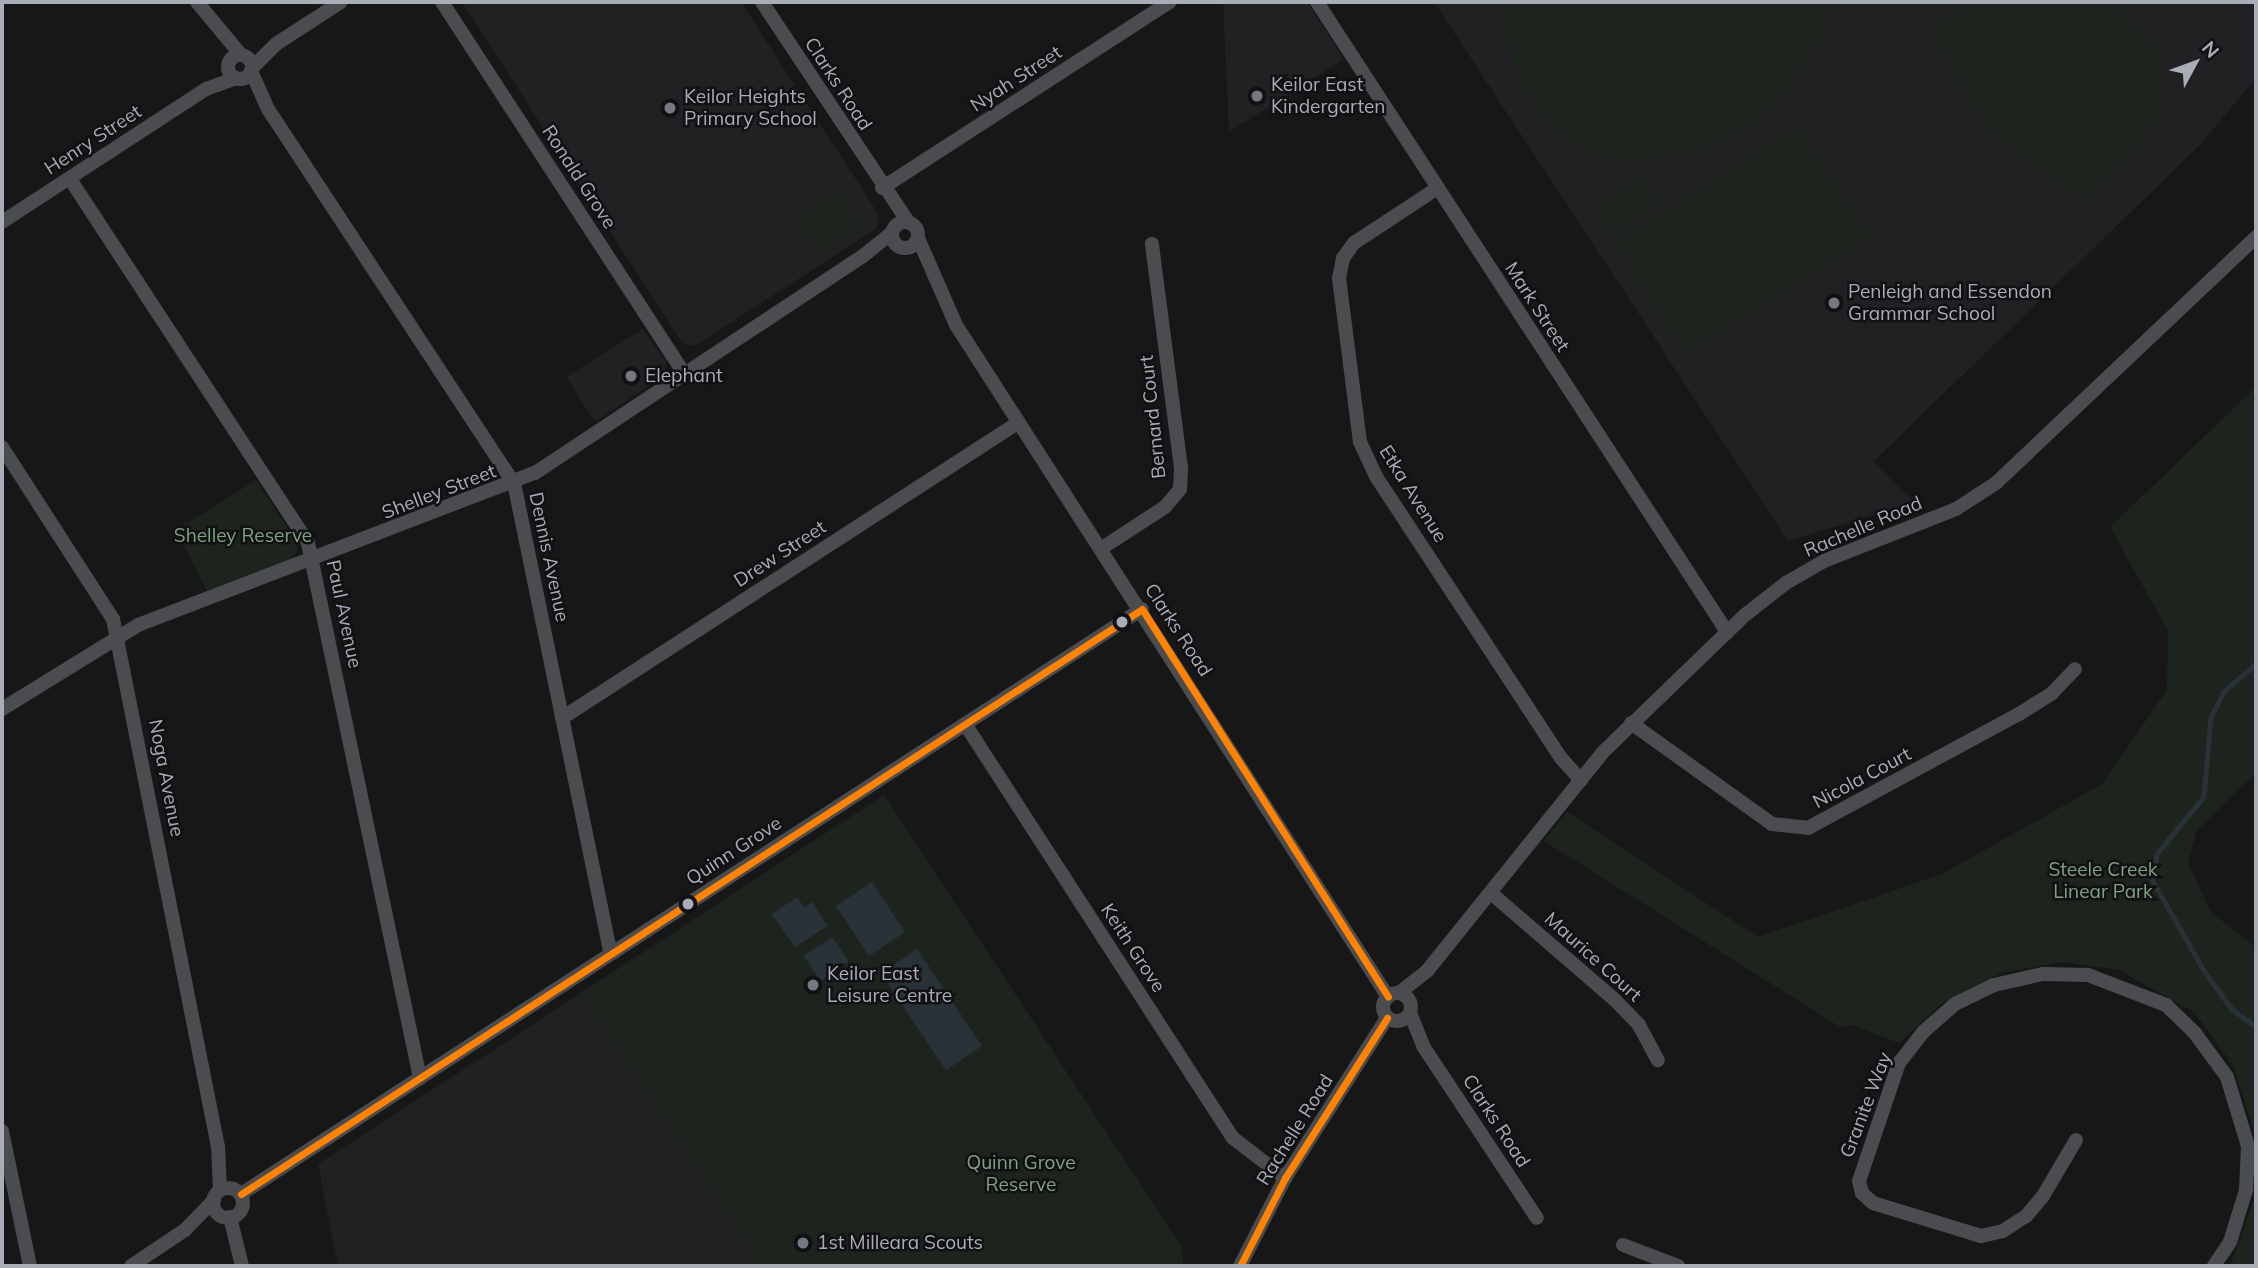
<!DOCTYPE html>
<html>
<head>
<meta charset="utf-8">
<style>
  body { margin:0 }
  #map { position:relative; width:2258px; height:1268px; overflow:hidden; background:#171717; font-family:Mulish,sans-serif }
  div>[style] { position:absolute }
  .built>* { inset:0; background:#212123 }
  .green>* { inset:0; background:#1d241e }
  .water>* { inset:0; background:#2a3239 }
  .stream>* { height:4.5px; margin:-2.25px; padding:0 2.25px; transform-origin:2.25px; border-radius:2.25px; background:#2a3239 }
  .minor>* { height:14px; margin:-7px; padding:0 7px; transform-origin:7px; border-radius:7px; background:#4b4c50 }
  .minor>.ring { margin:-7px; padding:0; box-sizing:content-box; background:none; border:14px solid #4b4c50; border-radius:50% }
  .bus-1>* { height:7px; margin:-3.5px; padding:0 3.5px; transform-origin:3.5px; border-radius:3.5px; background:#ff8200 }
  .dots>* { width:19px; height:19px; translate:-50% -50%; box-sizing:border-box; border:4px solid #111113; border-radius:50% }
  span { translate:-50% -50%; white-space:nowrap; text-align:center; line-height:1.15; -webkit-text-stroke:5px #111113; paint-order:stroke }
  .street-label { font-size:19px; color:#a8adb8 }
  .poi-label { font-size:19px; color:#a8adb8 }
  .left { translate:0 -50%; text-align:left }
  .park-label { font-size:19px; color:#7fa381 }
  .frame { position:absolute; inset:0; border:4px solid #a8adb8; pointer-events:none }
  .north { position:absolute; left:2160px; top:28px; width:70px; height:70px; -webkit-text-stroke:5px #111113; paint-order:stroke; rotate:49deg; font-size:19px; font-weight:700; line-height:28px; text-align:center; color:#a8adb8 }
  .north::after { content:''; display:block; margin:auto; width:24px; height:32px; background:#a8adb8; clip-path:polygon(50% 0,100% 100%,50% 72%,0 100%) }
</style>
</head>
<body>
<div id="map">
  <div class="built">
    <i style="clip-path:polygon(462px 2px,741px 2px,879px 215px,877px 228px,695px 346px,682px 343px)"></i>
    <i style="clip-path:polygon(1223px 2px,1307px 2px,1344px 59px,1229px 132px)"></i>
    <i style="clip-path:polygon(1434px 2px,2256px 2px,2256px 78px,2200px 145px,1874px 461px,1914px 502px,1788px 541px)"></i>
    <i style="clip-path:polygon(643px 329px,666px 362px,665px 375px,595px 422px,566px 377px)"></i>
    <i style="clip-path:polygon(581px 993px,760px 1266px,338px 1266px,318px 1164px)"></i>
  </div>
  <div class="green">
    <i style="clip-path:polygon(1508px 2px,1830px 2px,1817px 48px,1787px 93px,1747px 127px,1706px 148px,1657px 158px,1613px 160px,1576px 146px,1541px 117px,1514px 68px,1504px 17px)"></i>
    <i style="clip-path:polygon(1973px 2px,2115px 2px,2161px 55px,2164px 98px,2147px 139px,2082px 201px,1988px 132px,1932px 34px,1946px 18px)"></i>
    <i style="clip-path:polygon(1798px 125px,1872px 236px,1686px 354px,1615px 243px)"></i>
    <i style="clip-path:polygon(1644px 176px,1662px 204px,1612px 237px,1593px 208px)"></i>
    <i style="clip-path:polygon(838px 190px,860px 225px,816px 253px,794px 219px)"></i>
    <i style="clip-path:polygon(2256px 387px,2256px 773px,2197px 830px,2188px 863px,2211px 912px,2256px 948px,2256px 1266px,2230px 1266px,2255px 1197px,2254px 1132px,2233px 1065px,2194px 1012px,2119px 970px,2062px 962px,2001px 973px,1940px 1005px,1899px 1043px,1851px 1025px,1840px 1027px,1544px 841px,1567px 812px,1758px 937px,1942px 874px,2102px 784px,2167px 690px,2168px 631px,2110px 527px)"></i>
    <i style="clip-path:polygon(256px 480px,296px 541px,297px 552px,288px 561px,208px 593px,176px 530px)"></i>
    <i style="clip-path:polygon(884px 795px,1180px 1244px,1184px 1266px,760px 1266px,581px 993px)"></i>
  </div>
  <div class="water">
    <i style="clip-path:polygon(872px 882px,905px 932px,869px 956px,836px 906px)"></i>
    <i style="clip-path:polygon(797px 897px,804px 907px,812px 902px,827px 926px,795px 947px,772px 914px)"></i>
    <i style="clip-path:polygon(832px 937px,849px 962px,820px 981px,804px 956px)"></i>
    <i style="clip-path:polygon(917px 949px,982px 1046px,946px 1070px,881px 973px)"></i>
  </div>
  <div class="stream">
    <i style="left:2256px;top:664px;width:43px;rotate:138.8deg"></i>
    <i style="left:2224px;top:692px;width:28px;rotate:117deg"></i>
    <i style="left:2211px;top:717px;width:80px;rotate:95deg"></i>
    <i style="left:2204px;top:797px;width:74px;rotate:129.5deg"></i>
    <i style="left:2157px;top:854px;width:27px;rotate:98deg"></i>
    <i style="left:2153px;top:881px;width:105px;rotate:60.3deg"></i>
    <i style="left:2205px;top:972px;width:46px;rotate:53.9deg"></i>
    <i style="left:2232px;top:1009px;width:30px;rotate:37deg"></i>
  </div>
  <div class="minor">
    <i style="left:197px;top:2px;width:69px;rotate:50.3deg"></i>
    <i style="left:442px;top:2px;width:443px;rotate:56.9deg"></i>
    <i style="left:762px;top:2px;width:265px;rotate:56.4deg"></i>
    <i style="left:1317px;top:2px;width:752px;rotate:56.94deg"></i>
    <i class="ring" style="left:228px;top:55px;width:10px;height:10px"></i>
    <i style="left:252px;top:68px;width:34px;rotate:-45deg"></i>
    <i style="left:276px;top:44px;width:77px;rotate:-32.9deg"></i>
    <i style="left:251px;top:71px;width:42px;rotate:65.9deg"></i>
    <i style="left:268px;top:109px;width:448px;rotate:56.7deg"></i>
    <i style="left:514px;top:483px;width:481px;rotate:78.4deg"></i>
    <i style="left:70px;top:179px;width:435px;rotate:56.8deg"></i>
    <i style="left:308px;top:543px;width:547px;rotate:78.18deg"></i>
    <i style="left:882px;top:188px;width:343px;rotate:-32.9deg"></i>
    <i style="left:1436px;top:189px;width:98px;rotate:146.6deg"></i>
    <i style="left:1354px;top:243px;width:19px;rotate:126deg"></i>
    <i style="left:1343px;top:258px;width:20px;rotate:101deg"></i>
    <i style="left:1339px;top:278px;width:165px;rotate:82.7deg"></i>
    <i style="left:1360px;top:442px;width:40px;rotate:65deg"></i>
    <i style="left:1377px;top:478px;width:335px;rotate:56.7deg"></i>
    <i style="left:1561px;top:758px;width:30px;rotate:48deg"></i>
    <i class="ring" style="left:892px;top:222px;width:12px;height:12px"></i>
    <i style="left:2px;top:222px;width:244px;rotate:-33.1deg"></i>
    <i style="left:206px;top:89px;width:32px;rotate:-20deg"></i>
    <i style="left:918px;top:238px;width:95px;rotate:66.4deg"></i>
    <i style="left:956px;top:325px;width:799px;rotate:57.26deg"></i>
    <i style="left:2px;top:447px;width:205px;rotate:57.2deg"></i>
    <i style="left:113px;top:619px;width:538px;rotate:78.75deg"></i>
    <i style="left:218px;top:1147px;width:43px;rotate:87.3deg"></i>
    <i style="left:1102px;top:548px;width:75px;rotate:-33.1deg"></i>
    <i style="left:1165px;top:507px;width:23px;rotate:-50deg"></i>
    <i style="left:1180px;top:489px;width:21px;rotate:-87deg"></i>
    <i style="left:1181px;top:468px;width:226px;rotate:-97.4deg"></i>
    <i style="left:2px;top:709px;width:160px;rotate:-31.7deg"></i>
    <i style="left:138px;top:625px;width:425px;rotate:-21deg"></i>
    <i style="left:535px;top:473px;width:393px;rotate:-33.5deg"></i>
    <i style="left:863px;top:256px;width:36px;rotate:-39deg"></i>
    <i style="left:562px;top:718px;width:544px;rotate:-32.93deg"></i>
    <i style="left:1631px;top:723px;width:173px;rotate:35.6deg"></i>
    <i style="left:1772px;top:824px;width:36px;rotate:6deg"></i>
    <i style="left:1808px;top:828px;width:240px;rotate:-28.4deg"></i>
    <i style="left:2019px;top:714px;width:39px;rotate:-32deg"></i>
    <i style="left:2052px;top:693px;width:33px;rotate:-46deg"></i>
    <i style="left:965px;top:724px;width:493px;rotate:57.1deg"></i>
    <i style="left:1233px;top:1138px;width:66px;rotate:37.6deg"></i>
    <i style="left:1491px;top:893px;width:164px;rotate:40.8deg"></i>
    <i style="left:1615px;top:1000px;width:35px;rotate:46deg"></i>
    <i style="left:1639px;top:1025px;width:40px;rotate:62deg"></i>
    <i class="ring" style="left:1383px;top:993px;width:14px;height:14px"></i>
    <i style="left:1399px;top:993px;width:36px;rotate:-38deg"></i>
    <i style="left:1427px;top:971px;width:280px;rotate:-51.2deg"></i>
    <i style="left:1602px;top:753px;width:199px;rotate:-44deg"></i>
    <i style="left:1745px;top:615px;width:52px;rotate:-38deg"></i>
    <i style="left:1786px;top:583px;width:44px;rotate:-30.1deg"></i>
    <i style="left:1824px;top:561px;width:142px;rotate:-21.5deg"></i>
    <i style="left:1956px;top:509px;width:48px;rotate:-33deg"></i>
    <i style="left:1996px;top:483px;width:358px;rotate:-43.4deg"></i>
    <i style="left:1410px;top:1013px;width:35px;rotate:68deg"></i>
    <i style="left:1423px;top:1046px;width:206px;rotate:56.5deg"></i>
    <i style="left:2px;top:1131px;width:138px;rotate:78.3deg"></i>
    <i style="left:2076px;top:1140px;width:65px;rotate:120.5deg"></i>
    <i style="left:2043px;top:1196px;width:26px;rotate:130deg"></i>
    <i style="left:2026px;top:1216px;width:27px;rotate:147deg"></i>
    <i style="left:2003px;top:1231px;width:23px;rotate:167deg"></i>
    <i style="left:1981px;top:1236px;width:113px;rotate:-163deg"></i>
    <i style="left:1873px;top:1203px;width:15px;rotate:-138deg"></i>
    <i style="left:1862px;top:1193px;width:12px;rotate:-104deg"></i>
    <i style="left:1859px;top:1181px;width:125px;rotate:-71.3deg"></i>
    <i style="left:1899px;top:1063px;width:39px;rotate:-52deg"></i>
    <i style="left:1923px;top:1032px;width:43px;rotate:-41.2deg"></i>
    <i style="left:1955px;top:1004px;width:43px;rotate:-26deg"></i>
    <i style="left:1994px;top:985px;width:50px;rotate:-12.7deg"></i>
    <i style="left:2043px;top:974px;width:45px;rotate:1.3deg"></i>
    <i style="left:2088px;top:975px;width:84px;rotate:21deg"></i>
    <i style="left:2166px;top:1005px;width:39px;rotate:44deg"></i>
    <i style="left:2194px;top:1032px;width:56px;rotate:53.7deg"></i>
    <i style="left:2227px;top:1077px;width:72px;rotate:73.1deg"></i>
    <i style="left:2248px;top:1146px;width:44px;rotate:92.6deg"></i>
    <i style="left:2246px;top:1190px;width:54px;rotate:107.1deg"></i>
    <i style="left:2230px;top:1242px;width:29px;rotate:124deg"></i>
    <i class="ring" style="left:213px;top:1188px;width:16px;height:16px"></i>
    <i style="left:241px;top:1194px;width:1074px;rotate:-32.99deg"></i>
    <i style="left:230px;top:1217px;width:50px;rotate:76.2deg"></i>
    <i style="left:1623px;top:1245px;width:59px;rotate:20.9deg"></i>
    <i style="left:131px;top:1266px;width:65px;rotate:-33.7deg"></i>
    <i style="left:185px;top:1230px;width:42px;rotate:-46deg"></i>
    <i style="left:1240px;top:1266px;width:99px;rotate:-62.9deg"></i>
    <i style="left:1285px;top:1178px;width:190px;rotate:-57.5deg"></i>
  </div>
  <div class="bus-1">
    <i style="left:1142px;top:609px;width:459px;rotate:57.6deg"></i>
    <i style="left:241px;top:1194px;width:1074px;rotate:-32.99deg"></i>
    <i style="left:1240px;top:1266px;width:99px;rotate:-62.9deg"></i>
    <i style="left:1285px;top:1178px;width:190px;rotate:-57.5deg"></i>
  </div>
  <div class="dots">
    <i style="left:1257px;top:96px;background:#757880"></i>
    <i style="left:670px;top:108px;background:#757880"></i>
    <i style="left:1834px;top:303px;background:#757880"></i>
    <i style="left:631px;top:376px;background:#757880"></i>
    <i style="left:1122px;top:622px;background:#a8adb8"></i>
    <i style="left:688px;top:904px;background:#a8adb8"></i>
    <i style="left:813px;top:985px;background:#757880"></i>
    <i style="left:803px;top:1243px;background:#757880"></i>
  </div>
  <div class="street-label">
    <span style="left:1016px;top:79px;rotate:-33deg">Nyah Street</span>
    <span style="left:838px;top:84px;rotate:57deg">Clarks Road</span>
    <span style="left:93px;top:140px;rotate:-33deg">Henry Street</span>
    <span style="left:579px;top:177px;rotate:57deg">Ronald Grove</span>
    <span style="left:1537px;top:307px;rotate:57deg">Mark Street</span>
    <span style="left:1153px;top:417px;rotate:-96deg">Bernard Court</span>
    <span style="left:439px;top:492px;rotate:-21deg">Shelley Street</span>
    <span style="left:1413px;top:494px;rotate:58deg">Etka Avenue</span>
    <span style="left:1863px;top:527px;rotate:-23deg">Rachelle Road</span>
    <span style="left:780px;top:554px;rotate:-33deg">Drew Street</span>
    <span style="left:549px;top:557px;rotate:78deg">Dennis Avenue</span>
    <span style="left:344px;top:614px;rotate:78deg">Paul Avenue</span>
    <span style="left:1178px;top:630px;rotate:57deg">Clarks Road</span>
    <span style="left:166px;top:778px;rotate:79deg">Noga Avenue</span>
    <span style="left:1862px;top:778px;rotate:-28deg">Nicola Court</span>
    <span style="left:734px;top:851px;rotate:-33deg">Quinn Grove</span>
    <span style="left:1133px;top:948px;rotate:57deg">Keith Grove</span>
    <span style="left:1593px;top:957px;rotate:42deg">Maurice Court</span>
    <span style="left:1866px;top:1105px;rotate:-69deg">Granite Way</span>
    <span style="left:1496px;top:1121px;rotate:57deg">Clarks Road</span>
    <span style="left:1295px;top:1130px;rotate:-58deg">Rachelle Road</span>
  </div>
  <div class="poi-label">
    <span class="left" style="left:1271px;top:96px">Keilor East<br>Kindergarten</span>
    <span class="left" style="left:684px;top:108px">Keilor Heights<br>Primary School</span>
    <span class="left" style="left:1848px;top:303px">Penleigh and Essendon<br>Grammar School</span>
    <span class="left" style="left:645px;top:376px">Elephant</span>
    <span class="left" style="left:827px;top:985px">Keilor East<br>Leisure Centre</span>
    <span class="left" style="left:817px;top:1243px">1st Milleara Scouts</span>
  </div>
  <div class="park-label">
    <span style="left:243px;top:536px">Shelley Reserve</span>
    <span style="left:2103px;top:881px">Steele Creek<br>Linear Park</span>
    <span style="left:1021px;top:1174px">Quinn Grove<br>Reserve</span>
  </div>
  <div class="frame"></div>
  <div class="north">N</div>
</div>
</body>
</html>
